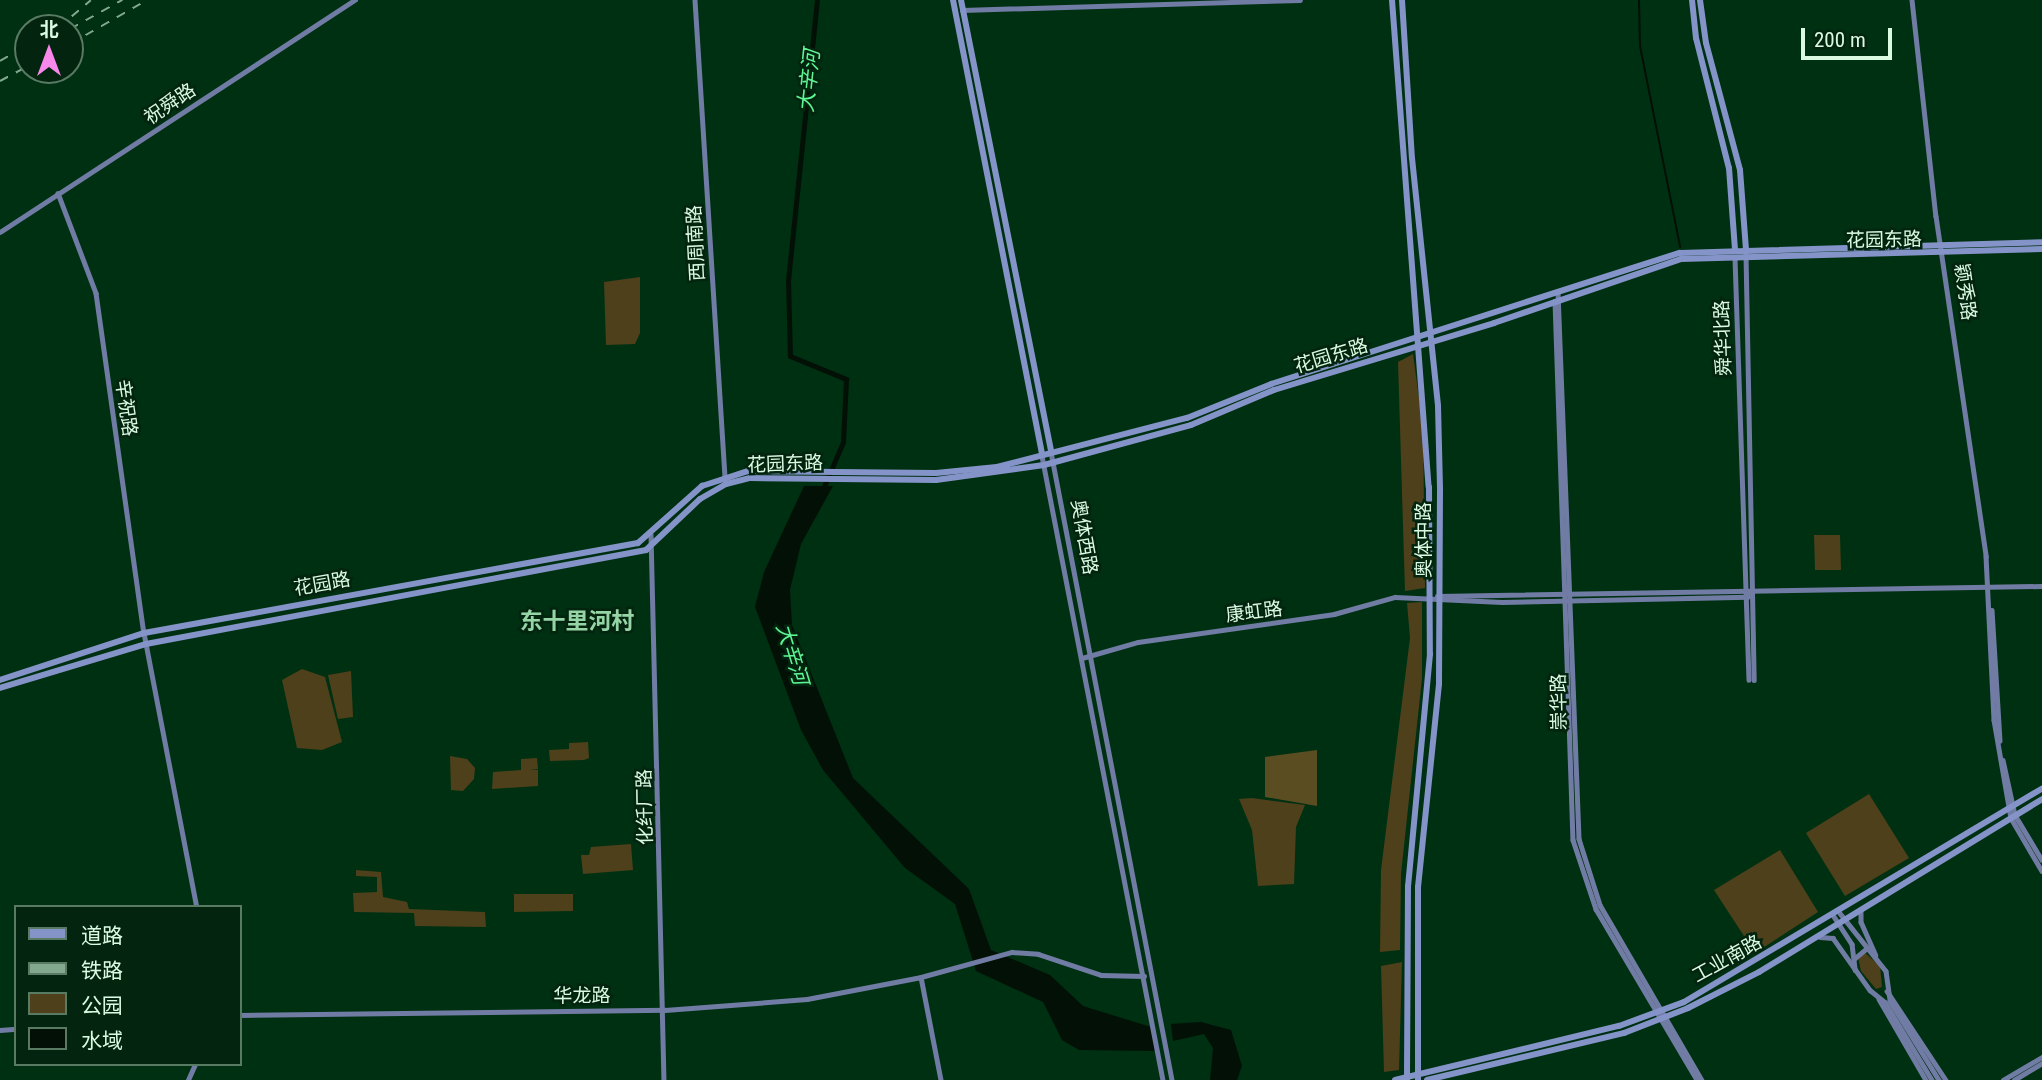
<!DOCTYPE html>
<html>
<head>
<meta charset="utf-8">
<style>
  body { margin:0 }
  #map { position:relative; width:2042px; height:1080px; overflow:hidden; background:#003012; font-family:"Roboto Condensed","Noto Sans SC",sans-serif }
  div>[style] { position:absolute }
  .green>* { inset:0; background:#4d401a }
  .forest>* { inset:0; background:#5a4d22 }
  .water>* { inset:0; background:#031006 }
  .stream>* { height:2px; margin:-1px; padding:0 1px; transform-origin:1px; border-radius:1px; background:#031006 }
  .river>* { height:5px; margin:-2.5px; padding:0 2.5px; transform-origin:2.5px; border-radius:2.5px; background:#031006 }
  .secondary>* { height:4.5px; margin:-2.25px; padding:0 2.25px; transform-origin:2.25px; border-radius:2.25px; background:#717ca4 }
  .primary>* { height:6px; margin:-3px; padding:0 3px; transform-origin:3px; border-radius:3px; background:#8594c8 }
  .rail>* { height:2px; margin-top:-1px; transform-origin:0; background:repeating-linear-gradient(90deg,#82a88d 0 9px,transparent 0 18px) }
  span { translate:-50% -50%; white-space:nowrap; text-align:center; line-height:1.15; -webkit-text-stroke:5px #03240f; paint-order:stroke }
  .street-label { font-size:19px; color:#dbfae2 }
  .water-label { font-size:21px; color:#5ff594; font-style:italic }
  .quarter-label { font-size:23px; color:#95d4a5; font-weight:700 }
  .legend { position:absolute; left:14px; top:905px; width:228px; height:161px; box-sizing:border-box; background:#03240f; border:2px solid #597a63; margin:0; padding:9px 12px; list-style:none; font-size:21px; color:#dbfae2 }
  .legend li { display:flex; align-items:center; gap:14px; height:35px }
  .legend b { width:35px; border:2px solid #597a63 }
  .north { position:absolute; left:14px; top:14px; width:70px; height:70px; box-sizing:border-box; background:#03240f; border:2px solid #597a63; border-radius:50%; rotate:0deg; font-size:19px; font-weight:700; line-height:28px; text-align:center; color:#dbfae2 }
  .north::after { content:''; display:block; margin:auto; width:24px; height:32px; background:#f888ea; clip-path:polygon(50% 0,100% 100%,50% 72%,0 100%) }
  .scale { position:absolute; left:1801px; top:28px; width:91px; height:32px; box-sizing:border-box; border:4px solid #dbfae2; border-top:0; padding-left:9px; font-size:21px; line-height:24px; white-space:nowrap; color:#dbfae2; -webkit-text-stroke:5px #03240f; paint-order:stroke }
</style>
</head>
<body>
<div id="map">
  <div class="green">
    <i style="clip-path:polygon(640px 277px,640px 333px,635px 344px,606px 345px,604px 282px)"></i>
    <i style="clip-path:polygon(1413px 354px,1423px 428px,1425px 588px,1405px 591px,1398px 362px)"></i>
    <i style="clip-path:polygon(1814px 535px,1840px 535px,1841px 570px,1815px 570px)"></i>
    <i style="clip-path:polygon(1422px 602px,1422px 678px,1401px 874px,1400px 950px,1380px 952px,1381px 870px,1410px 638px,1407px 603px)"></i>
    <i style="clip-path:polygon(302px 669px,325px 677px,342px 742px,322px 750px,297px 748px,282px 680px)"></i>
    <i style="clip-path:polygon(351px 671px,353px 717px,338px 719px,328px 675px)"></i>
    <i style="clip-path:polygon(588px 742px,589px 758px,584px 760px,550px 761px,549px 750px,569px 749px,569px 743px)"></i>
    <i style="clip-path:polygon(450px 756px,467px 759px,475px 768px,474px 779px,463px 791px,451px 790px)"></i>
    <i style="clip-path:polygon(537px 758px,538px 769px,530px 770px,538px 770px,538px 786px,492px 789px,493px 772px,521px 770px,521px 759px)"></i>
    <i style="clip-path:polygon(1869px 794px,1909px 858px,1845px 896px,1806px 833px)"></i>
    <i style="clip-path:polygon(1252px 798px,1305px 805px,1296px 827px,1294px 884px,1258px 886px,1252px 830px,1239px 799px)"></i>
    <i style="clip-path:polygon(631px 844px,633px 870px,583px 874px,581px 855px,589px 855px,591px 847px)"></i>
    <i style="clip-path:polygon(1780px 850px,1818px 912px,1755px 953px,1714px 890px)"></i>
    <i style="clip-path:polygon(356px 870px,381px 872px,383px 897px,407px 902px,409px 909px,485px 912px,486px 927px,415px 926px,414px 913px,354px 912px,353px 893px,377px 892px,377px 877px,356px 876px)"></i>
    <i style="clip-path:polygon(514px 894px,573px 894px,573px 911px,514px 912px)"></i>
    <i style="clip-path:polygon(1864px 952px,1880px 966px,1882px 987px,1876px 989px,1861px 971px,1858px 957px)"></i>
    <i style="clip-path:polygon(1402px 962px,1399px 1070px,1384px 1072px,1381px 966px)"></i>
  </div>
  <div class="forest">
    <i style="clip-path:polygon(1317px 750px,1317px 806px,1265px 797px,1265px 757px)"></i>
  </div>
  <div class="water">
    <i style="clip-path:polygon(804px 486px,833px 486px,801px 544px,790px 590px,792px 625px,853px 778px,969px 889px,991px 950px,1050px 975px,1083px 1006px,1151px 1027px,1156px 1051px,1079px 1050px,1062px 1040px,1043px 1002px,976px 971px,955px 904px,905px 868px,823px 770px,801px 730px,755px 607px,764px 572px)"></i>
    <i style="clip-path:polygon(1201px 1022px,1231px 1030px,1242px 1066px,1237px 1080px,1210px 1080px,1213px 1048px,1204px 1034px,1173px 1041px,1171px 1024px)"></i>
  </div>
  <div class="stream">
    <i style="left:1639px;top:0;width:46px;rotate:88.8deg"></i>
    <i style="left:1640px;top:46px;width:205px;rotate:78.7deg"></i>
  </div>
  <div class="river">
    <i style="left:817px;top:0;width:281px;rotate:95.9deg"></i>
    <i style="left:788px;top:280px;width:76px;rotate:88.5deg"></i>
    <i style="left:790px;top:356px;width:61px;rotate:22.3deg"></i>
    <i style="left:846px;top:379px;width:63px;rotate:92.7deg"></i>
    <i style="left:843px;top:442px;width:53px;rotate:113.2deg"></i>
  </div>
  <div class="secondary">
    <i style="left:695px;top:0;width:482px;rotate:86.4deg"></i>
    <i style="left:1912px;top:0;width:217px;rotate:83.7deg"></i>
    <i style="left:1936px;top:216px;width:344px;rotate:81.6deg"></i>
    <i style="left:1986px;top:556px;width:164px;rotate:87.2deg"></i>
    <i style="left:1994px;top:720px;width:99px;rotate:80.2deg"></i>
    <i style="left:2011px;top:818px;width:61px;rotate:59.7deg"></i>
    <i style="left:962px;top:10px;width:338px;rotate:-1.7deg"></i>
    <i style="left:58px;top:193px;width:107px;rotate:69.2deg"></i>
    <i style="left:96px;top:293px;width:343px;rotate:82deg"></i>
    <i style="left:144px;top:633px;width:279px;rotate:79.1deg"></i>
    <i style="left:0;top:232px;width:424px;rotate:-33.2deg"></i>
    <i style="left:1746px;top:254px;width:426px;rotate:88.9deg"></i>
    <i style="left:1735px;top:258px;width:422px;rotate:88.1deg"></i>
    <i style="left:1558px;top:292px;width:547px;rotate:87.8deg"></i>
    <i style="left:1579px;top:839px;width:69px;rotate:72.3deg"></i>
    <i style="left:1600px;top:905px;width:203px;rotate:59.8deg"></i>
    <i style="left:1555px;top:301px;width:539px;rotate:88.09deg"></i>
    <i style="left:1573px;top:840px;width:73px;rotate:71.6deg"></i>
    <i style="left:1596px;top:909px;width:199px;rotate:59.4deg"></i>
    <i style="left:1051px;top:452px;width:640px;rotate:79.09deg"></i>
    <i style="left:1042px;top:456px;width:636px;rotate:79.03deg"></i>
    <i style="left:651px;top:534px;width:546px;rotate:88.64deg"></i>
    <i style="left:1437px;top:596px;width:605px;rotate:-0.95deg"></i>
    <i style="left:1992px;top:610px;width:131px;rotate:86.5deg"></i>
    <i style="left:1082px;top:658px;width:58px;rotate:-15.9deg"></i>
    <i style="left:1138px;top:642px;width:198px;rotate:-8.1deg"></i>
    <i style="left:1334px;top:614px;width:63px;rotate:-15.6deg"></i>
    <i style="left:1395px;top:597px;width:107px;rotate:2.7deg"></i>
    <i style="left:1502px;top:602px;width:245px;rotate:-1.2deg"></i>
    <i style="left:1747px;top:597px;width:6px;rotate:-39deg"></i>
    <i style="left:2003px;top:760px;width:56px;rotate:77.7deg"></i>
    <i style="left:2015px;top:815px;width:52px;rotate:59deg"></i>
    <i style="left:1861px;top:910px;width:12px;rotate:90deg"></i>
    <i style="left:1861px;top:922px;width:36px;rotate:66deg"></i>
    <i style="left:1839px;top:912px;width:75px;rotate:51.5deg"></i>
    <i style="left:1886px;top:971px;width:30px;rotate:82deg"></i>
    <i style="left:1890px;top:1001px;width:93px;rotate:58.2deg"></i>
    <i style="left:1833px;top:915px;width:35px;rotate:57deg"></i>
    <i style="left:1852px;top:944px;width:26px;rotate:83deg"></i>
    <i style="left:1820px;top:937px;width:13px;rotate:4deg"></i>
    <i style="left:1833px;top:938px;width:64px;rotate:54.6deg"></i>
    <i style="left:1870px;top:990px;width:19px;rotate:39deg"></i>
    <i style="left:1885px;top:1002px;width:91px;rotate:58.9deg"></i>
    <i style="left:1854px;top:959px;width:17px;rotate:-40deg"></i>
    <i style="left:921px;top:977px;width:105px;rotate:79deg"></i>
    <i style="left:1887px;top:991px;width:107px;rotate:56.5deg"></i>
    <i style="left:1879px;top:999px;width:94px;rotate:59.9deg"></i>
    <i style="left:240px;top:1015px;width:425px;rotate:-0.7deg"></i>
    <i style="left:665px;top:1010px;width:142px;rotate:-4.4deg"></i>
    <i style="left:807px;top:999px;width:116px;rotate:-10.9deg"></i>
    <i style="left:921px;top:977px;width:94px;rotate:-15.4deg"></i>
    <i style="left:1012px;top:952px;width:26px;rotate:4deg"></i>
    <i style="left:1038px;top:954px;width:66px;rotate:18.4deg"></i>
    <i style="left:1101px;top:975px;width:43px;rotate:1.3deg"></i>
    <i style="left:0;top:1030px;width:16px;rotate:-4deg"></i>
    <i style="left:188px;top:1080px;width:17px;rotate:-66deg"></i>
    <i style="left:2003px;top:1080px;width:45px;rotate:-30.5deg"></i>
    <i style="left:2014px;top:1080px;width:33px;rotate:-31deg"></i>
  </div>
  <div class="primary">
    <i style="left:953px;top:0;width:463px;rotate:78.9deg"></i>
    <i style="left:961px;top:0;width:461px;rotate:78.7deg"></i>
    <i style="left:1392px;top:0;width:488px;rotate:85.7deg"></i>
    <i style="left:1429px;top:487px;width:167px;rotate:89.7deg"></i>
    <i style="left:1430px;top:654px;width:233px;rotate:95.4deg"></i>
    <i style="left:1408px;top:886px;width:194px;rotate:90.3deg"></i>
    <i style="left:1402px;top:0;width:158px;rotate:86.4deg"></i>
    <i style="left:1412px;top:158px;width:249px;rotate:84deg"></i>
    <i style="left:1438px;top:406px;width:84px;rotate:88.6deg"></i>
    <i style="left:1440px;top:490px;width:194px;rotate:90.3deg"></i>
    <i style="left:1439px;top:684px;width:204px;rotate:95.9deg"></i>
    <i style="left:1418px;top:887px;width:193px;rotate:90deg"></i>
    <i style="left:1692px;top:0;width:38px;rotate:84deg"></i>
    <i style="left:1696px;top:38px;width:134px;rotate:75.8deg"></i>
    <i style="left:1729px;top:168px;width:82px;rotate:85.8deg"></i>
    <i style="left:1700px;top:0;width:43px;rotate:82.1deg"></i>
    <i style="left:1706px;top:43px;width:131px;rotate:75deg"></i>
    <i style="left:1740px;top:170px;width:80px;rotate:85.7deg"></i>
    <i style="left:0;top:680px;width:151px;rotate:-18.1deg"></i>
    <i style="left:144px;top:633px;width:502px;rotate:-10.33deg"></i>
    <i style="left:638px;top:543px;width:86px;rotate:-41.7deg"></i>
    <i style="left:702px;top:486px;width:48px;rotate:-18.1deg"></i>
    <i style="left:748px;top:471px;width:188px;rotate:0.6deg"></i>
    <i style="left:936px;top:473px;width:61px;rotate:-5.6deg"></i>
    <i style="left:997px;top:467px;width:196px;rotate:-14.5deg"></i>
    <i style="left:1187px;top:418px;width:91px;rotate:-22deg"></i>
    <i style="left:1271px;top:384px;width:429px;rotate:-17.8deg"></i>
    <i style="left:1680px;top:253px;width:362px;rotate:-1.7deg"></i>
    <i style="left:0;top:688px;width:152px;rotate:-16.8deg"></i>
    <i style="left:146px;top:644px;width:509px;rotate:-10.65deg"></i>
    <i style="left:646px;top:550px;width:74px;rotate:-43.4deg"></i>
    <i style="left:700px;top:499px;width:30px;rotate:-30deg"></i>
    <i style="left:726px;top:484px;width:25px;rotate:-14deg"></i>
    <i style="left:750px;top:478px;width:186px;rotate:0.6deg"></i>
    <i style="left:936px;top:480px;width:109px;rotate:-7.9deg"></i>
    <i style="left:1044px;top:465px;width:152px;rotate:-15.2deg"></i>
    <i style="left:1191px;top:425px;width:90px;rotate:-22.9deg"></i>
    <i style="left:1274px;top:390px;width:230px;rotate:-16.9deg"></i>
    <i style="left:1494px;top:323px;width:198px;rotate:-18.9deg"></i>
    <i style="left:1681px;top:259px;width:361px;rotate:-1.6deg"></i>
    <i style="left:1395px;top:1080px;width:230px;rotate:-13.6deg"></i>
    <i style="left:1619px;top:1026px;width:69px;rotate:-20.3deg"></i>
    <i style="left:1684px;top:1002px;width:417px;rotate:-30.8deg"></i>
    <i style="left:1427px;top:1080px;width:203px;rotate:-13.4deg"></i>
    <i style="left:1624px;top:1033px;width:69px;rotate:-21.3deg"></i>
    <i style="left:1688px;top:1008px;width:80px;rotate:-26.9deg"></i>
    <i style="left:1759px;top:972px;width:332px;rotate:-31.4deg"></i>
  </div>
  <div class="rail">
    <i style="left:58px;top:28px;width:43px;rotate:-40.3deg"></i>
    <i style="left:70px;top:29px;width:60px;rotate:-29.1deg"></i>
    <i style="left:70px;top:44px;width:89px;rotate:-29.7deg"></i>
    <i style="left:0;top:61px;width:32px;rotate:-30deg"></i>
    <i style="left:0;top:81px;width:32px;rotate:-28deg"></i>
  </div>
  <div class="street-label">
    <span style="left:170px;top:104px;rotate:-34deg">祝舜路</span>
    <span style="left:1884px;top:240px;rotate:-1deg">花园东路</span>
    <span style="left:696px;top:243px;rotate:-93deg">西周南路</span>
    <span style="left:1965px;top:292px;rotate:82deg">颖秀路</span>
    <span style="left:1723px;top:338px;rotate:-92deg">舜华北路</span>
    <span style="left:1331px;top:356px;rotate:-17deg">花园东路</span>
    <span style="left:126px;top:408px;rotate:82deg">辛祝路</span>
    <span style="left:785px;top:464px;rotate:-2deg">花园东路</span>
    <span style="left:1084px;top:537px;rotate:80deg">奥体西路</span>
    <span style="left:1424px;top:540px;rotate:-90deg">奥体中路</span>
    <span style="left:322px;top:584px;rotate:-10deg">花园路</span>
    <span style="left:1254px;top:612px;rotate:-7deg">康虹路</span>
    <span style="left:1559px;top:702px;rotate:-91deg">崇华路</span>
    <span style="left:645px;top:807px;rotate:-91deg">化纤厂路</span>
    <span style="left:1727px;top:959px;rotate:-29deg">工业南路</span>
    <span style="left:582px;top:996px">华龙路</span>
  </div>
  <div class="water-label">
    <span style="left:809px;top:81px;rotate:-84deg">大辛河</span>
    <span style="left:792px;top:654px;rotate:73deg">大辛河</span>
  </div>
  <div class="quarter-label">
    <span style="left:577px;top:622px">东十里河村</span>
  </div>
  <ul class="legend">
  <li><b style="height:9px;background:#8594c8"></b>道路</li>
  <li><b style="height:9px;background:#82a88d"></b>铁路</li>
  <li><b style="height:19px;background:#4d401a"></b>公园</li>
  <li><b style="height:19px;background:#031006"></b>水域</li>
  </ul>
  <div class="north">北</div>
  <div class="scale">200 m</div>
</div>
</body>
</html>
